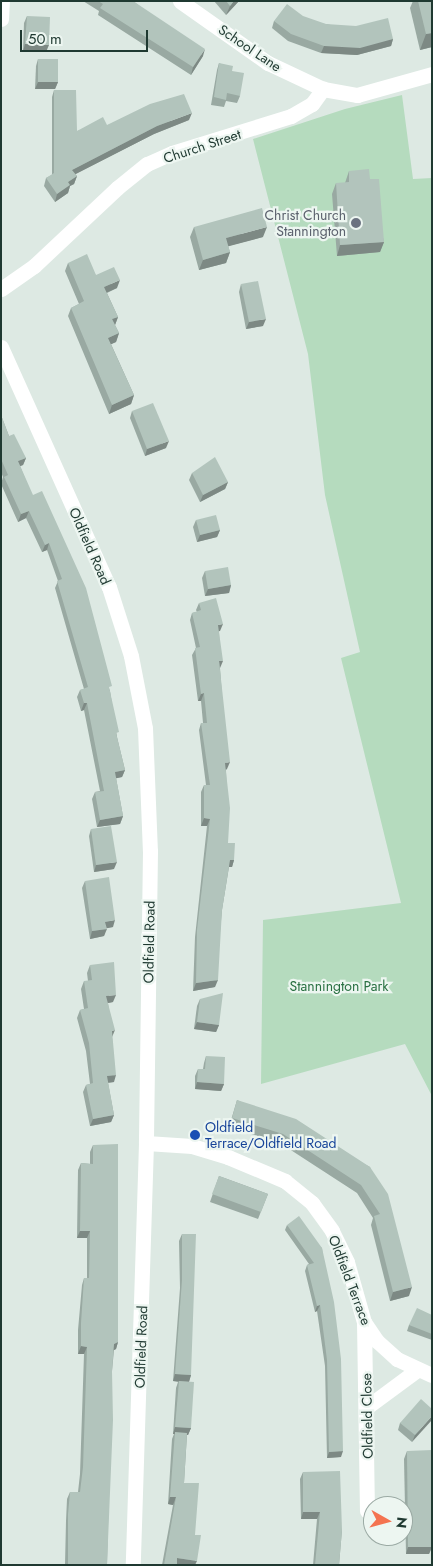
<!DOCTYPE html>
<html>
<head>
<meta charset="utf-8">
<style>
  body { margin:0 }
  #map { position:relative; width:433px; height:1566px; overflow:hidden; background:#dde9e3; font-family:Jost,sans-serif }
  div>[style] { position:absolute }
  .green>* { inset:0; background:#b5dbbe }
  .street>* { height:15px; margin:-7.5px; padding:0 7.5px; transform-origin:7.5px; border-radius:7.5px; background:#fff }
  .wall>* { inset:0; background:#99a9a2 }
  .shaded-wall>* { inset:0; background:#7d8984 }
  .building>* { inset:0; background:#b2c4bc }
  .dots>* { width:14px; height:14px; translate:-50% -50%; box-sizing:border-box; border:2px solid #edf6f1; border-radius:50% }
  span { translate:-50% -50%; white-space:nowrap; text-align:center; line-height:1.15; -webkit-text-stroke:4.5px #edf6f1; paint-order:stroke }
  .street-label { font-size:14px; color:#1f3931 }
  .worship-label { font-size:14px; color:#5b616d }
  .right { translate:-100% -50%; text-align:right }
  .park-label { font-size:14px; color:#297042 }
  .transit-label { font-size:14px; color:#164399 }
  .left { translate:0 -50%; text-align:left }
  .frame { position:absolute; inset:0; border:2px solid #1f3931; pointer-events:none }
  .north { position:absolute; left:363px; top:1496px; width:50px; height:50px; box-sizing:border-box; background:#edf6f1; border:1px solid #9baaa4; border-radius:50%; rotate:97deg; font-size:14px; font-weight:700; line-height:20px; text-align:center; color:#1f3931 }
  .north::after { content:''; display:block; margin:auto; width:18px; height:22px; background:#f47350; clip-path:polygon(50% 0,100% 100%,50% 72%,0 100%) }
  .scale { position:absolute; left:20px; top:30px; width:128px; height:22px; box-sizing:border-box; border:2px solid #1f3931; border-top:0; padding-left:6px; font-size:15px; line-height:18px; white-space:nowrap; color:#1f3931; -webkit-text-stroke:4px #edf6f1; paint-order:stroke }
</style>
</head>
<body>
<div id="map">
  <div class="green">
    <i style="clip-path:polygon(402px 95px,413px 179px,432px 178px,432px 1096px,405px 1044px,261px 1084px,263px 920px,401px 903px,341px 658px,360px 652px,325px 495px,308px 354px,253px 139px,345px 109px)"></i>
  </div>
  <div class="street">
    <i style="left:180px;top:1px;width:108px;rotate:35.2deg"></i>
    <i style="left:268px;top:63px;width:61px;rotate:25.3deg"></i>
    <i style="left:323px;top:89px;width:35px;rotate:10deg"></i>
    <i style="left:357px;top:95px;width:78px;rotate:-15.6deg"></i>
    <i style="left:1px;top:19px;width:18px;rotate:-87deg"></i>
    <i style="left:1px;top:289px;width:40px;rotate:-34.9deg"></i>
    <i style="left:34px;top:266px;width:114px;rotate:-43.2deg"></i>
    <i style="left:117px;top:188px;width:38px;rotate:-39deg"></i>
    <i style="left:147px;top:164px;width:27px;rotate:-24deg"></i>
    <i style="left:172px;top:153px;width:125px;rotate:-17.3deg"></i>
    <i style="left:291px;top:116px;width:24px;rotate:-30deg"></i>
    <i style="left:312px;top:104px;width:19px;rotate:-54deg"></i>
    <i style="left:1px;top:347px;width:263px;rotate:65.8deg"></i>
    <i style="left:109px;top:587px;width:72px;rotate:72.3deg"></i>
    <i style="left:131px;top:656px;width:73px;rotate:79deg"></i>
    <i style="left:145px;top:728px;width:123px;rotate:87.7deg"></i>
    <i style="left:150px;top:851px;width:292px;rotate:90.8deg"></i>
    <i style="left:146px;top:1143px;width:422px;rotate:91.8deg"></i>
    <i style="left:146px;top:1143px;width:46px;rotate:3.7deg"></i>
    <i style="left:192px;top:1146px;width:38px;rotate:17deg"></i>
    <i style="left:228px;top:1157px;width:62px;rotate:22.8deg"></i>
    <i style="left:285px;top:1181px;width:35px;rotate:39deg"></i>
    <i style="left:312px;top:1203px;width:34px;rotate:54deg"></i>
    <i style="left:332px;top:1231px;width:34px;rotate:64deg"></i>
    <i style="left:347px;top:1262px;width:62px;rotate:74.2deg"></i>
    <i style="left:364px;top:1322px;width:23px;rotate:56deg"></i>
    <i style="left:377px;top:1341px;width:27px;rotate:42deg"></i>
    <i style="left:397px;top:1359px;width:38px;rotate:25deg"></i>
    <i style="left:364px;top:1322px;width:189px;rotate:89.1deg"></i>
    <i style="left:367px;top:1407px;width:62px;rotate:-36.5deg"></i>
  </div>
  <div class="wall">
    <i style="clip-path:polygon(83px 1px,133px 1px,203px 56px,191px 75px,98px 15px,99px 11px)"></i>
    <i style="clip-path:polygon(214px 1px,239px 1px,226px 15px)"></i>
    <i style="clip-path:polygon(413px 1px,432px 1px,432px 47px,420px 50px,410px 8px)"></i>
    <i style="clip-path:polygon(27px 16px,46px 52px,23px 51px,24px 23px)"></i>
    <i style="clip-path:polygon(274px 21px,326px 24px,393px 39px,391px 46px,357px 55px,321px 53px,288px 41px,272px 28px)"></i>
    <i style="clip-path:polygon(38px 59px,58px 82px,55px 89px,35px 89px,36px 66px)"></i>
    <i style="clip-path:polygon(219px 63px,232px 71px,240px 96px,237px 103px,226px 101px,224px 107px,211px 105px,217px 70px)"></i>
    <i style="clip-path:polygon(54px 90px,77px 131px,107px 125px,189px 120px,154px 134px,75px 174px,77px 176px,74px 184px,70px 186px,68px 193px,55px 202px,44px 186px,46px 178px,52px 175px,52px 97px)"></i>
    <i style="clip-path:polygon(349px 171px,370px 179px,384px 242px,380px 252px,337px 256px,332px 194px,336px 183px,345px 183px)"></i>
    <i style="clip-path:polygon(194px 227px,263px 237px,228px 246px,230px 252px,226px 263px,199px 270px,190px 237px)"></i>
    <i style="clip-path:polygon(68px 263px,96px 275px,117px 288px,107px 293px,118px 317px,115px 325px,119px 333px,116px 342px,111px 344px,134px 395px,131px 404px,109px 414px,68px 316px,71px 308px,79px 304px,65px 271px)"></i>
    <i style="clip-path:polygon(241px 284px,263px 326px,246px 329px,239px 292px)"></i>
    <i style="clip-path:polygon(132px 411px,166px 448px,145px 456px,130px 418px)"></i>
    <i style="clip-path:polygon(1px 415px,9px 436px,26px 458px,23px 465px,20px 466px,110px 691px,117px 737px,125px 770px,122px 777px,116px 778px,123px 816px,120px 824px,97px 827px,92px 799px,95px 792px,100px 791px,84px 710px,81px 711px,77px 697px,80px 690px,84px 689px,55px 588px,58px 581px,47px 550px,42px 552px,26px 518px,18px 522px,1px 484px,3px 477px,1px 472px)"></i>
    <i style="clip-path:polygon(192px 473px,228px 482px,225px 489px,200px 502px,189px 480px)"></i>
    <i style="clip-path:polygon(196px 520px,220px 530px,217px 537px,197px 542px,193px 527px)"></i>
    <i style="clip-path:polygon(205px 571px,231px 585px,229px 593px,205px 596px,202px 578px)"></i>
    <i style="clip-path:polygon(199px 603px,220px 631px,219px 631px,220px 668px,227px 769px,226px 770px,228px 843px,234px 860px,232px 867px,229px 867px,222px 910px,215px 987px,193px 991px,195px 937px,207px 826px,201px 826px,201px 792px,204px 785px,206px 785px,199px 730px,201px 723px,203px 723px,201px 701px,198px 701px,192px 655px,196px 648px,190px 620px,192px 613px,197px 612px,196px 610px)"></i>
    <i style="clip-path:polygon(91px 829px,114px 869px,94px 872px,89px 836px)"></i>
    <i style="clip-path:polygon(85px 881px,113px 927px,106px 928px,104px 936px,90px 939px,82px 888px)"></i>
    <i style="clip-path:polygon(90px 965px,113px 1002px,108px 1003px,112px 1037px,114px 1082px,108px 1083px,114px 1115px,111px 1122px,90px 1126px,83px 1092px,86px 1085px,90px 1084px,86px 1051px,77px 1018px,80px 1010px,84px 1009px,81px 989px,84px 981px,88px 981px,87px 973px)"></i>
    <i style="clip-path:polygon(200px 999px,219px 1025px,216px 1032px,194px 1029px,197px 1006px)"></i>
    <i style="clip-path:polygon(206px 1056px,224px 1084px,221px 1091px,195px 1089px,195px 1076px,198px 1069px,203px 1069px,204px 1063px)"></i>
    <i style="clip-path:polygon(237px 1100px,370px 1167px,409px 1296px,390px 1301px,371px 1225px,373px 1218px,357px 1193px,280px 1143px,229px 1127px)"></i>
    <i style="clip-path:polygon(93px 1145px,118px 1342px,116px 1349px,114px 1350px,112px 1371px,107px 1565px,65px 1565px,66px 1521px,67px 1499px,70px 1492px,78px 1492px,80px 1474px,84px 1354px,78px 1354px,78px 1330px,82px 1285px,84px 1278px,87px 1278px,87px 1238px,77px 1238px,78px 1170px,81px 1163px,90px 1164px,90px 1152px)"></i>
    <i style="clip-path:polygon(219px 1176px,268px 1194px,258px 1219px,210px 1202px)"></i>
    <i style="clip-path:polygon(287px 1225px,322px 1248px,341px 1457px,327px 1458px,325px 1366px,317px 1311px,315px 1312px,305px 1271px,307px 1265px,309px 1264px,285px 1230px)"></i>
    <i style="clip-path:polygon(182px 1234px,191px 1375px,189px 1381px,191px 1428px,188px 1435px,187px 1435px,184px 1483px,195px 1535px,195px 1565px,162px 1565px,173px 1505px,168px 1504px,172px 1439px,174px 1434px,173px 1434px,176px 1388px,178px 1382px,173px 1381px,180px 1288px,179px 1241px)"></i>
    <i style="clip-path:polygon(432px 1315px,432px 1340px,407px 1331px,409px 1325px)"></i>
    <i style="clip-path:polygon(432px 1409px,412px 1442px,398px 1430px,400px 1423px)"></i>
    <i style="clip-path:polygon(407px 1451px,431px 1514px,432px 1547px,429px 1554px,406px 1554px,404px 1459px)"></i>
    <i style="clip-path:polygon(303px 1472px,342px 1530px,339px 1565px,313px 1565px,317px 1519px,301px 1519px,300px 1479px)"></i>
  </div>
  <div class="shaded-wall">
    <i style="clip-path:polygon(234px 1px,239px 1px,226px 15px,230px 6px)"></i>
    <i style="clip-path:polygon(432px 33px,432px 47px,420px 50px,426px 34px)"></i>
    <i style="clip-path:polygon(393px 39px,391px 46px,357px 55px,321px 53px,324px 46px)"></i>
    <i style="clip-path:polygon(25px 44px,49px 45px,46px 52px,23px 51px)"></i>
    <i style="clip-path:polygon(205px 49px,203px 56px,191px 75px,193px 67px)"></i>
    <i style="clip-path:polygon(38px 82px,58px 82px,55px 89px,35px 89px)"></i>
    <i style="clip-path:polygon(192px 113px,189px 120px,154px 134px,70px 177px,72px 170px,157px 126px)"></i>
    <i style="clip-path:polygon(77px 176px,74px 184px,70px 186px,68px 193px,55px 202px,57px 194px,68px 182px)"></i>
    <i style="clip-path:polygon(267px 227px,263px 237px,222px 248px,226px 238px)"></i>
    <i style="clip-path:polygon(384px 242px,380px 252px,337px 256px,340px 245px)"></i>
    <i style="clip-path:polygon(230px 252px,226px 263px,199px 270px,203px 260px)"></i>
    <i style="clip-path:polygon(120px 280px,117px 288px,101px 295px,104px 287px)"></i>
    <i style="clip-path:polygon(118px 317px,115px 325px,112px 319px)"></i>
    <i style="clip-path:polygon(266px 319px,263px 326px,246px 329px,249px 322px)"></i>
    <i style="clip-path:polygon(119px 333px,116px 342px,105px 347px,108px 338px)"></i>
    <i style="clip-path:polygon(134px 395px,131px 404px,109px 414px,112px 405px)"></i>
    <i style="clip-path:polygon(169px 441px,166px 448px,145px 456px,147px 449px)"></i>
    <i style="clip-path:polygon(26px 458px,23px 465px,15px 468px,18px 461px)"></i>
    <i style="clip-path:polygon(228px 482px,225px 489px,200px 502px,203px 495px)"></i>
    <i style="clip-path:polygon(29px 511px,26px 518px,18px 522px,21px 514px)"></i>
    <i style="clip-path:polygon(220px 530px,217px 537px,197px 542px,200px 535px)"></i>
    <i style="clip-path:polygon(49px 543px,47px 550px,42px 552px,45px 545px)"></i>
    <i style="clip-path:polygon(231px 585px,229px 593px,205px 596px,208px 589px)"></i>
    <i style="clip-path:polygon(223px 624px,220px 631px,215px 632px,218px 625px)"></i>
    <i style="clip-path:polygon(219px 661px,223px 661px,220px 668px)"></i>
    <i style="clip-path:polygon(204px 693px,201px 701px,198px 701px,201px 694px)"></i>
    <i style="clip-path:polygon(84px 703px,87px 703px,84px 710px,81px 711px)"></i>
    <i style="clip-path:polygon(230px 762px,227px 769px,223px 770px,225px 763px)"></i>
    <i style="clip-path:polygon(125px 770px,122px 777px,113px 779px,115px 772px)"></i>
    <i style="clip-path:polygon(123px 816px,120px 824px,97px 827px,100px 820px)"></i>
    <i style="clip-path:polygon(204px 818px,210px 819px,207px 826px,201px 826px)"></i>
    <i style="clip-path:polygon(230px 860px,234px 860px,232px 867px,227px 867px)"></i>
    <i style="clip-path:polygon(117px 862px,114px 869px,94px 872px,96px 865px)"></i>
    <i style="clip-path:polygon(115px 920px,113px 927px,103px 929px,105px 922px)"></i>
    <i style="clip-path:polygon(107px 929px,104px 936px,90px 939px,92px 931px)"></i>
    <i style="clip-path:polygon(218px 980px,215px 987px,193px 991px,196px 983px)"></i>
    <i style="clip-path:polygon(116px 995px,113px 1002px,103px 1004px,106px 996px)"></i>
    <i style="clip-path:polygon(197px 1022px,219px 1025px,216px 1032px,194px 1029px)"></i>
    <i style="clip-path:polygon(115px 1030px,112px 1037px,112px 1031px)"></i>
    <i style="clip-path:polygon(116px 1075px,114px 1082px,104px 1083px,107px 1076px)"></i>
    <i style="clip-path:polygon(197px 1082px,224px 1084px,221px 1091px,195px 1089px)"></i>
    <i style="clip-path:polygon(114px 1115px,111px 1122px,90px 1126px,93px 1119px)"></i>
    <i style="clip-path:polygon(80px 1231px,90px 1231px,87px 1238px,77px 1238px)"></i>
    <i style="clip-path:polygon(412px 1287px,409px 1296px,390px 1301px,393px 1292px)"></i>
    <i style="clip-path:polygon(320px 1305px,317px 1311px,315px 1312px,317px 1306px)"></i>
    <i style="clip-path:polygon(118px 1342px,116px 1349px,112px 1351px,114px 1344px)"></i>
    <i style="clip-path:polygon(81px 1346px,87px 1347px,84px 1354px,78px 1354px)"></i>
    <i style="clip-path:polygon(175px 1374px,191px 1375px,189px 1382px,173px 1381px)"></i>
    <i style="clip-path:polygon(432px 1416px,432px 1420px,412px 1442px,415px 1435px)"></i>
    <i style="clip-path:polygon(175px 1427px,191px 1428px,188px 1435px,174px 1434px,175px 1432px,174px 1434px,173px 1434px)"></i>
    <i style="clip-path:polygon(343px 1451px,341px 1457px,327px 1458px,329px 1452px)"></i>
    <i style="clip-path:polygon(170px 1497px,176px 1497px,173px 1505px,168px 1504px)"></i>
    <i style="clip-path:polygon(303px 1512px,320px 1512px,317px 1519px,301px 1519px)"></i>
    <i style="clip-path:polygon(408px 1547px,432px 1547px,429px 1554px,406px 1554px)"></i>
    <i style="clip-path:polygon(177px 1558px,197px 1561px,195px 1565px,175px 1565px)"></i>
  </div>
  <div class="building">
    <i style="clip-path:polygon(98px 1px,133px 1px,205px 49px,193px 67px,100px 8px,103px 4px)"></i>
    <i style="clip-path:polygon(226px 1px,234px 1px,230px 6px)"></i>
    <i style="clip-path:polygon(418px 1px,432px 1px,432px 33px,426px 34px)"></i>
    <i style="clip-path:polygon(287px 4px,303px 16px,326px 24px,356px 26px,388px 18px,393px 39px,360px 48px,324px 46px,291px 34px,274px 21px)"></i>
    <i style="clip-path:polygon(27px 16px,50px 17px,49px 45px,25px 44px)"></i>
    <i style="clip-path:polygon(38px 59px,58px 59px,58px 82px,38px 82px)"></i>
    <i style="clip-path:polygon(219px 63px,233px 66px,232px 71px,244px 73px,240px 96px,227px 93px,226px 100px,214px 97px)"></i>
    <i style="clip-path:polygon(54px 90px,76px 90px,77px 131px,103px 117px,107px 125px,150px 104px,184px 94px,192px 113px,157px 126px,72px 170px,77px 176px,68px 182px,70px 185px,57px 194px,46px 178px,54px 173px)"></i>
    <i style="clip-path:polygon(369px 169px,370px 179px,379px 179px,384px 242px,340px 245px,336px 183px,349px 182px,349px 171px)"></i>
    <i style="clip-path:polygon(262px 208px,267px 227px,226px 238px,230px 252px,203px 260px,194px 227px)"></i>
    <i style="clip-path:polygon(87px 254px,96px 275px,114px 267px,120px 280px,104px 287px,118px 317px,112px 319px,119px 333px,108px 338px,134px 395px,112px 405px,71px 308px,84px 301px,68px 263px)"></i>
    <i style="clip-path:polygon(258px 281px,266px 319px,249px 322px,241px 284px)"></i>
    <i style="clip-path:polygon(153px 403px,169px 441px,147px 449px,132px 411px)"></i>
    <i style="clip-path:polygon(1px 415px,9px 436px,14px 434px,26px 458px,18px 461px,33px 495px,42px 491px,86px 588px,112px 686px,109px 687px,119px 732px,116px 733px,125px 770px,115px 772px,123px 816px,100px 820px,95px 792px,104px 791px,87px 703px,84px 703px,80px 690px,88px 687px,57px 581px,62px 579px,49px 543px,45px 545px,29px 511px,21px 514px,4px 477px,8px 475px,1px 459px)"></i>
    <i style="clip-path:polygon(215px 457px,228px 482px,203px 495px,192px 473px)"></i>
    <i style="clip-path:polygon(216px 515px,220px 530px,200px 535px,196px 520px)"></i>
    <i style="clip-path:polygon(228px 567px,231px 585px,208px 589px,205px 571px)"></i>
    <i style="clip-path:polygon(216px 598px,223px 624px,218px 625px,223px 661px,219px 661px,230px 762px,225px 763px,230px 808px,228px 843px,235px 843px,234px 860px,230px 860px,222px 910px,218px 980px,196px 983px,197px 930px,210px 819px,204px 818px,204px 785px,210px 785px,201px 723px,207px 723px,204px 693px,201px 694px,195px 648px,200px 647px,192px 613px,201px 610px,199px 603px)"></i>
    <i style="clip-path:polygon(111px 826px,117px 862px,96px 865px,91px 829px)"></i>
    <i style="clip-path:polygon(109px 877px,115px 920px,105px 922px,107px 929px,92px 931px,85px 881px)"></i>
    <i style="clip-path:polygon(114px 962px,116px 995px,106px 996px,115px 1030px,112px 1031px,116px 1075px,107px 1076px,114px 1115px,93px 1119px,86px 1085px,93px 1083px,89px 1043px,80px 1010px,88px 1008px,84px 981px,92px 980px,90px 965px)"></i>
    <i style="clip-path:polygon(223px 993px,219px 1025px,197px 1022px,200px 999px)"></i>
    <i style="clip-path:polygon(206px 1056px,225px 1057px,224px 1084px,197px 1082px,198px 1069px,205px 1069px)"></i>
    <i style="clip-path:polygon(237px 1100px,296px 1119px,370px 1167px,388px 1194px,412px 1287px,393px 1292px,374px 1216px,380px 1214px,361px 1185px,283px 1134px,232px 1118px)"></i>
    <i style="clip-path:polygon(118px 1144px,118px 1342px,114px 1344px,112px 1371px,113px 1420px,107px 1565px,68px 1565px,68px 1514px,70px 1492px,80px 1492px,83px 1467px,87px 1347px,81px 1346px,81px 1323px,84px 1278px,89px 1278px,90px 1231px,80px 1231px,81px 1163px,93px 1164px,93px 1145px)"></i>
    <i style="clip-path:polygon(219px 1176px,268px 1194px,261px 1212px,212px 1194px)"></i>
    <i style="clip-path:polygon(299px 1216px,322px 1248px,334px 1302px,341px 1359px,343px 1451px,329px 1452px,327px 1360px,320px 1305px,317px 1306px,307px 1265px,314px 1263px,287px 1225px)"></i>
    <i style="clip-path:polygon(182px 1234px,196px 1234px,191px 1375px,175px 1374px,182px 1280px)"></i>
    <i style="clip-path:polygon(417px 1308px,432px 1315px,432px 1334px,409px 1325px)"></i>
    <i style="clip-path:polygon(179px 1381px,194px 1382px,191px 1428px,175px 1427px)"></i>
    <i style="clip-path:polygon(421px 1399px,432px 1409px,432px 1416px,415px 1435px,400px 1423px)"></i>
    <i style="clip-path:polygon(175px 1432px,187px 1433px,184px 1483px,199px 1483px,195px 1535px,201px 1535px,197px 1561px,177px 1558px,177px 1565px,164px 1565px,176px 1497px,170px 1497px)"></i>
    <i style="clip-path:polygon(432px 1450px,432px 1547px,408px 1547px,407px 1451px)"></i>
    <i style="clip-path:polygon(340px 1471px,342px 1530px,339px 1565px,315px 1565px,320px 1512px,303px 1512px,303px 1472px)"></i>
  </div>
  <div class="dots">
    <i style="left:356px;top:223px;background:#6b7280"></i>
    <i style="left:195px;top:1135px;background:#1a4fb4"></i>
  </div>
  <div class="street-label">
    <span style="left:250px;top:48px;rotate:34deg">School Lane</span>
    <span style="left:202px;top:146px;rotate:-18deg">Church Street</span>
    <span style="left:90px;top:546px;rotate:66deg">Oldfield Road</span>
    <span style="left:149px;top:942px;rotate:-89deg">Oldfield Road</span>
    <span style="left:350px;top:1280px;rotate:69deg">Oldfield Terrace</span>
    <span style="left:141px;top:1347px;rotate:-88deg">Oldfield Road</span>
    <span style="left:367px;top:1416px;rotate:-91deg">Oldfield Close</span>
  </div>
  <div class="worship-label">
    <span class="right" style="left:346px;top:223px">Christ Church<br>Stannington</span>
  </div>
  <div class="park-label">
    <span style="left:339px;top:986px">Stannington Park</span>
  </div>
  <div class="transit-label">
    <span class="left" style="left:205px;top:1135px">Oldfield<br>Terrace/Oldfield Road</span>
  </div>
  <div class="frame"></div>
  <div class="north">N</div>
  <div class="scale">50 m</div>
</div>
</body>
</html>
